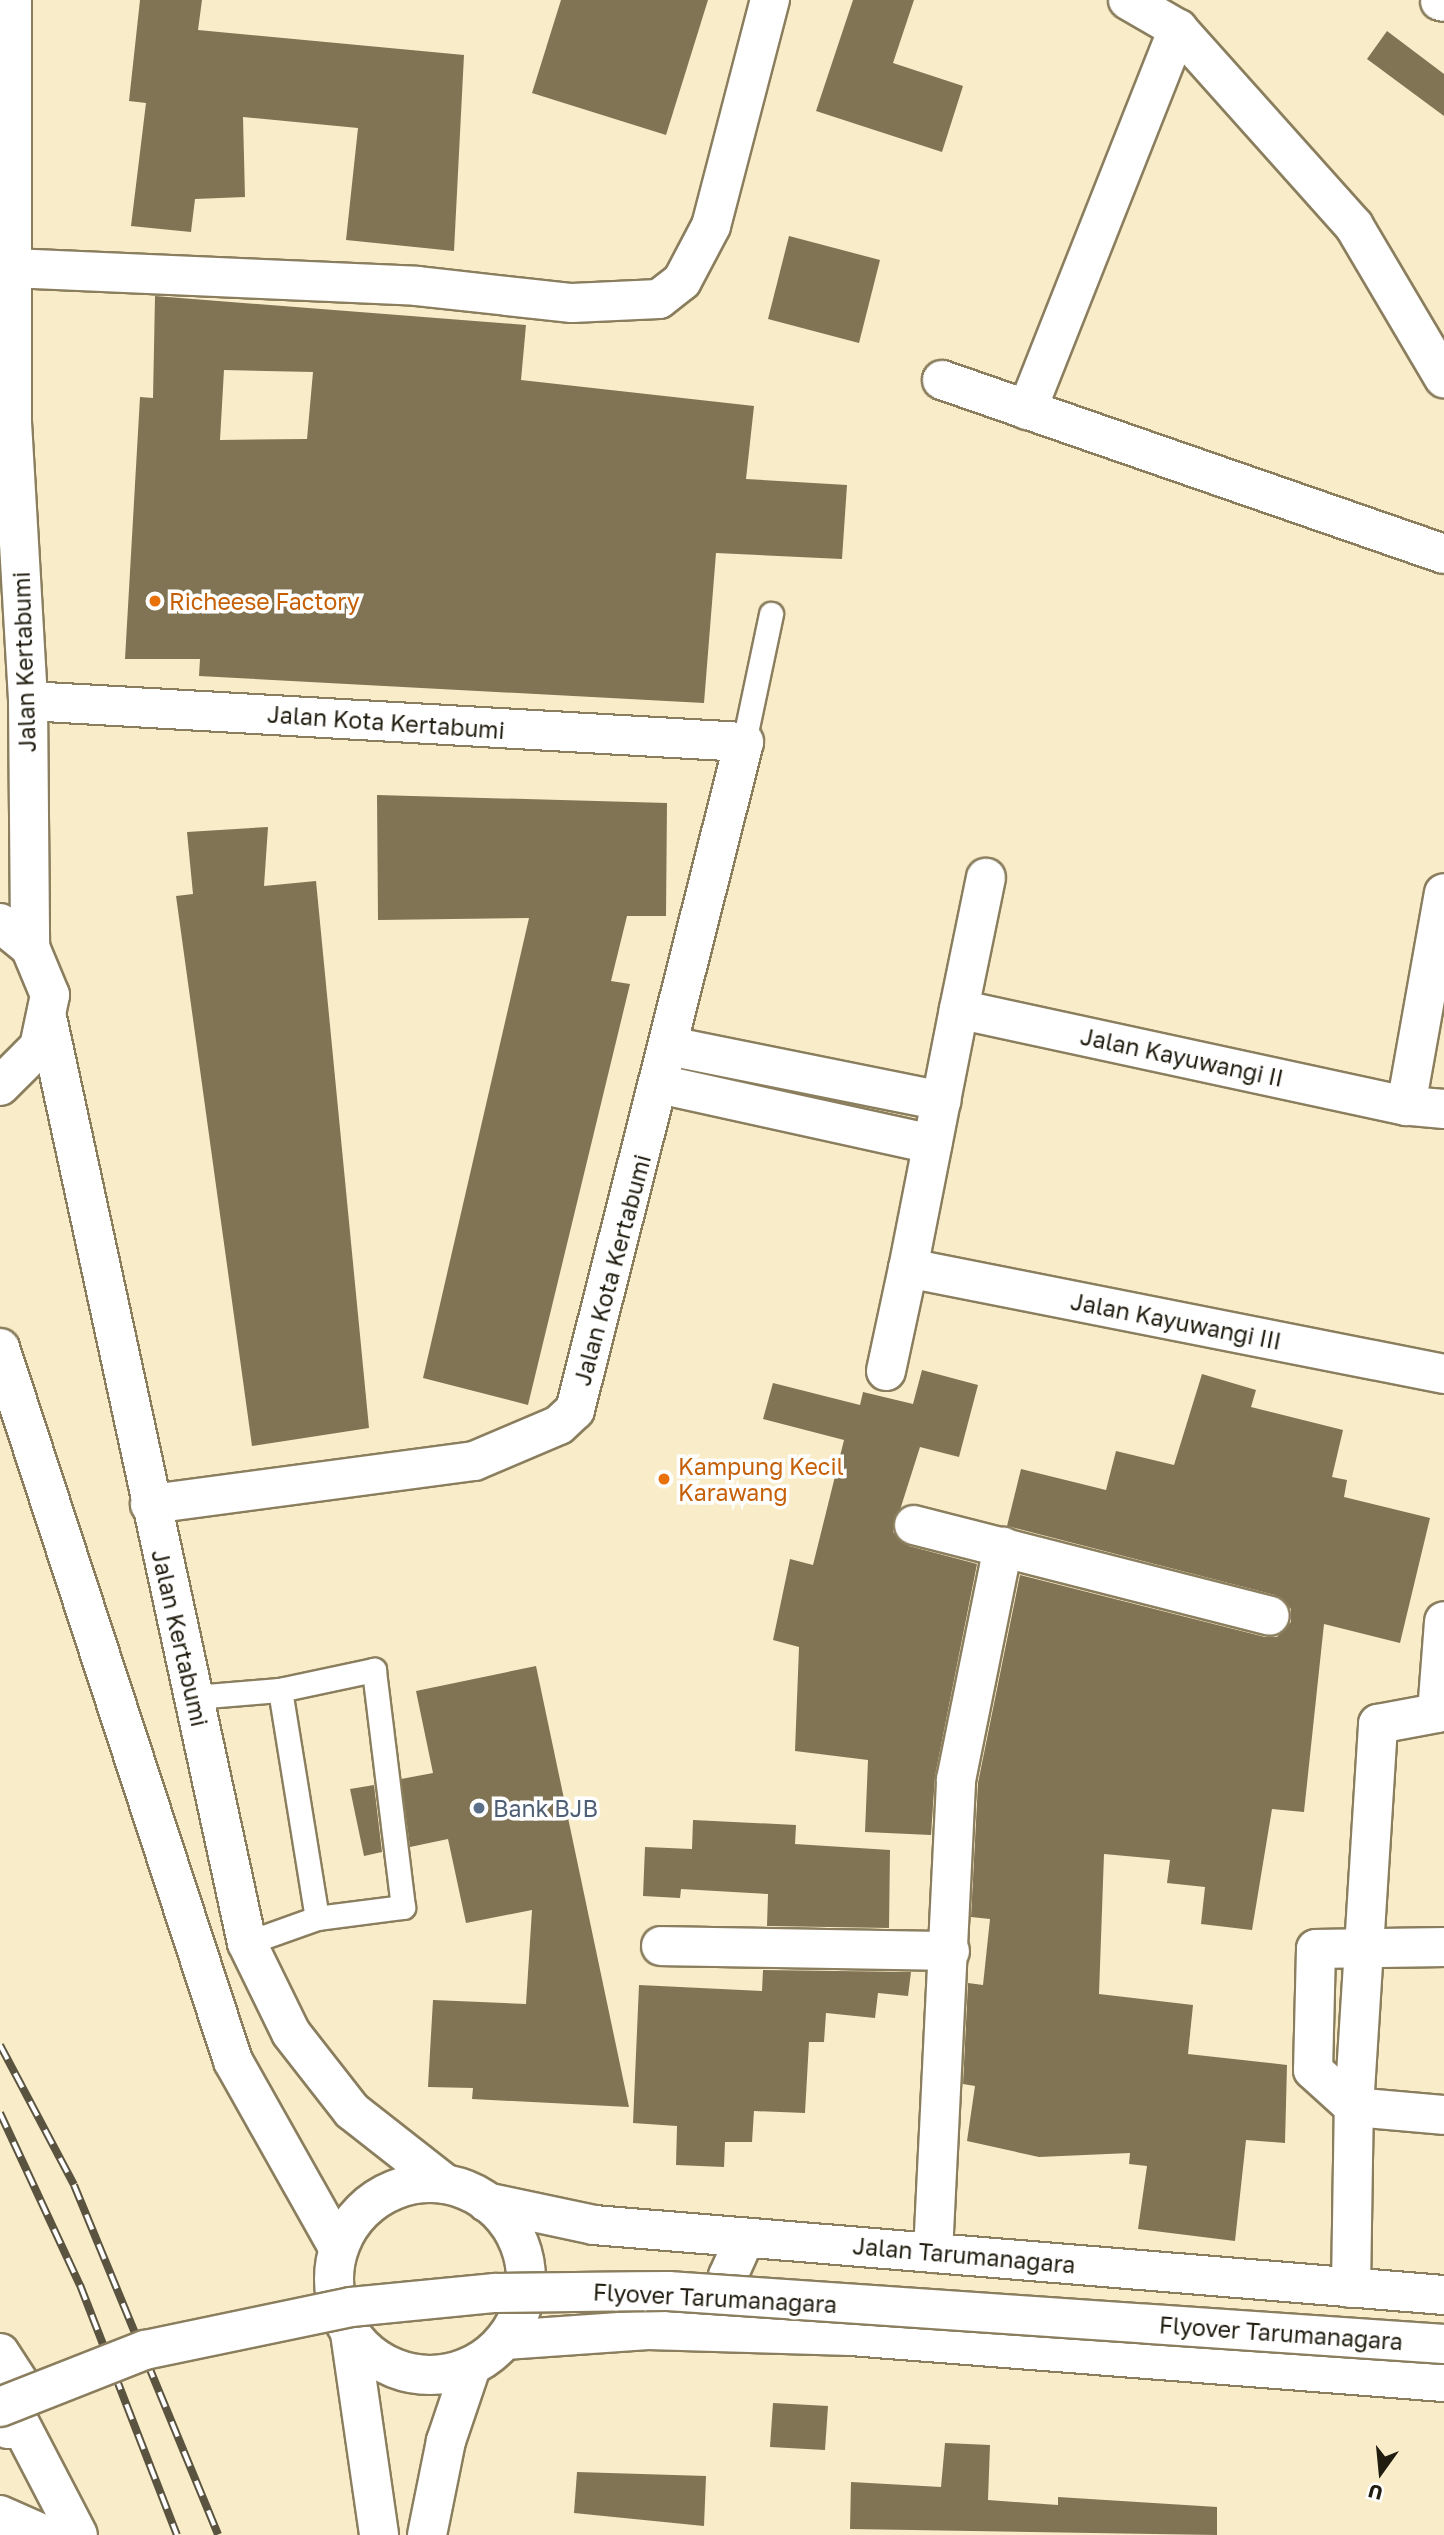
<!DOCTYPE html>
<html>
<head>
<meta charset="utf-8">
<style>
  body { margin:0 }
  #map { position:relative; width:1444px; height:2535px; overflow:hidden; background:#f9ecc9; font-family:"Golos Text",sans-serif }
  div>[style] { position:absolute }
  .building>* { inset:0; background:#807455 }
  .roads { filter:drop-shadow(2px 0 #8a7e5e) drop-shadow(-2px 0 #8a7e5e) drop-shadow(0 2px #8a7e5e) drop-shadow(0 -2px #8a7e5e) }
  .service>* { height:23px; margin:-11.5px; padding:0 11.5px; transform-origin:11.5px; border-radius:11.5px; background:#fff }
  .minor>* { height:38px; margin:-19px; padding:0 19px; transform-origin:19px; border-radius:19px; background:#fff }
  .secondary>* { height:38px; margin:-19px; padding:0 19px; transform-origin:19px; border-radius:19px; background:#fff }
  .secondary>.ring { margin:-19px; padding:0; box-sizing:content-box; background:none; border:38px solid #fff; border-radius:50% }
  .rail>* { height:8px; margin-top:-4px; transform-origin:0; background:repeating-linear-gradient(90deg,#fff 0 16px,#595340 0 32px); box-sizing:border-box; border-block:2px solid #595340 }
  .bridges { filter:drop-shadow(2px 0 #8a7e5e) drop-shadow(-2px 0 #8a7e5e) drop-shadow(0 2px #8a7e5e) drop-shadow(0 -2px #8a7e5e) }
  .primary-bridge>* { height:38px; margin:-19px; padding:0 19px; transform-origin:19px; border-radius:19px; background:#fff }
  .dots>* { width:19px; height:19px; translate:-50% -50%; box-sizing:border-box; border:4px solid #fff; border-radius:50% }
  span { translate:-50% -50%; white-space:nowrap; text-align:center; line-height:1.15; -webkit-text-stroke:7px #fff; paint-order:stroke }
  .food-label { font-size:23px; color:#c56008 }
  .left { translate:0 -50%; text-align:left }
  .street-label { font-size:23px; color:#201c0f }
  .service-label { font-size:23px; color:#4e5e75 }
  .north { position:absolute; left:1346px; top:2437px; width:70px; height:70px; -webkit-text-stroke:5px #fff; paint-order:stroke; rotate:195deg; font-size:19px; font-weight:700; line-height:28px; text-align:center; color:#201c0f }
  .north::after { content:''; display:block; margin:auto; width:24px; height:32px; background:#201c0f; clip-path:polygon(50% 0,100% 100%,50% 72%,0 100%) }
</style>
</head>
<body>
<div id="map">
  <div class="building">
    <i style="clip-path:polygon(140px 0,202px 0,198px 30px,464px 55px,454px 251px,346px 240px,358px 128px,243px 117px,245px 197px,195px 199px,191px 232px,131px 226px,146px 103px,129px 101px)"></i>
    <i style="clip-path:polygon(561px 0,708px 0,666px 135px,532px 93px)"></i>
    <i style="clip-path:polygon(853px 0,914px 0,893px 63px,963px 86px,942px 152px,816px 111px)"></i>
    <i style="clip-path:polygon(1387px 31px,1444px 74px,1444px 116px,1367px 59px)"></i>
    <i style="clip-path:polygon(789px 236px,880px 260px,859px 343px,768px 319px)"></i>
    <i style="clip-path:polygon(evenodd,155px 296px,526px 325px,521px 380px,754px 406px,746px 479px,847px 485px,842px 559px,716px 553px,704px 703px,199px 676px,200px 659px,125px 659px,140px 397px,153px 398px,155px 296px,224px 370px,313px 372px,307px 439px,220px 440px,224px 370px)"></i>
    <i style="clip-path:polygon(377px 795px,667px 803px,666px 916px,627px 916px,611px 981px,630px 984px,528px 1405px,423px 1378px,529px 918px,378px 920px)"></i>
    <i style="clip-path:polygon(268px 827px,264px 886px,316px 881px,369px 1428px,252px 1446px,176px 896px,193px 894px,187px 832px)"></i>
    <i style="clip-path:polygon(922px 1370px,978px 1385px,959px 1457px,920px 1447px,893px 1532px,909px 1546px,977px 1564px,935px 1776px,931px 1835px,865px 1832px,868px 1760px,795px 1751px,799px 1647px,773px 1640px,790px 1559px,813px 1565px,844px 1440px,763px 1419px,773px 1383px,860px 1405px,863px 1392px,913px 1404px)"></i>
    <i style="clip-path:polygon(1202px 1374px,1256px 1390px,1251px 1407px,1343px 1430px,1332px 1477px,1347px 1480px,1344px 1497px,1430px 1518px,1400px 1643px,1324px 1624px,1304px 1812px,1272px 1809px,1252px 1930px,1201px 1924px,1205px 1887px,1167px 1883px,1170px 1860px,1104px 1854px,1099px 1994px,1193px 2005px,1188px 2054px,1287px 2065px,1285px 2143px,1246px 2140px,1235px 2241px,1138px 2229px,1147px 2166px,1129px 2164px,1130px 2153px,1039px 2157px,967px 2141px,975px 2086px,963px 2084px,968px 1983px,983px 1985px,990px 1919px,971px 1917px,978px 1783px,1020px 1575px,1265px 1637px,1277px 1637px,1291px 1622px,1291px 1609px,1275px 1595px,1007px 1526px,1021px 1469px,1106px 1490px,1116px 1451px,1174px 1465px)"></i>
    <i style="clip-path:polygon(536px 1666px,629px 2107px,472px 2099px,473px 2088px,428px 2087px,433px 2000px,526px 2004px,532px 1910px,466px 1923px,448px 1839px,410px 1847px,401px 1779px,433px 1773px,416px 1691px)"></i>
    <i style="clip-path:polygon(374px 1785px,382px 1852px,364px 1856px,350px 1789px)"></i>
    <i style="clip-path:polygon(693px 1820px,796px 1825px,795px 1844px,890px 1850px,889px 1928px,767px 1926px,768px 1894px,681px 1889px,680px 1898px,643px 1896px,645px 1847px,692px 1849px)"></i>
    <i style="clip-path:polygon(763px 1970px,911px 1972px,908px 1996px,878px 1993px,875px 2018px,826px 2013px,824px 2042px,809px 2042px,805px 2113px,754px 2111px,752px 2142px,725px 2142px,724px 2167px,676px 2165px,677px 2126px,633px 2123px,639px 1985px,762px 1991px)"></i>
    <i style="clip-path:polygon(773px 2403px,828px 2406px,825px 2450px,770px 2447px)"></i>
    <i style="clip-path:polygon(945px 2443px,990px 2445px,988px 2500px,1058px 2505px,1058px 2497px,1217px 2507px,1217px 2535px,850px 2529px,851px 2482px,941px 2487px)"></i>
    <i style="clip-path:polygon(577px 2472px,706px 2476px,704px 2526px,574px 2513px)"></i>
  </div>
  <div class="roads">
    <div class="service">
      <i style="left:744px;top:742px;width:131px;rotate:-78.1deg"></i>
      <i style="left:194px;top:1697px;width:86px;rotate:-4.7deg"></i>
      <i style="left:247px;top:1943px;width:74px;rotate:-19.7deg"></i>
      <i style="left:317px;top:1918px;width:87px;rotate:-7.3deg"></i>
      <i style="left:403px;top:1907px;width:239px;rotate:-97deg"></i>
      <i style="left:374px;top:1670px;width:96px;rotate:168deg"></i>
      <i style="left:280px;top:1690px;width:231px;rotate:80.8deg"></i>
    </div>
    <div class="minor">
      <i style="left:1128px;top:0;width:58px;rotate:30.1deg"></i>
      <i style="left:1178px;top:29px;width:264px;rotate:48.2deg"></i>
      <i style="left:1354px;top:226px;width:177px;rotate:59.4deg"></i>
      <i style="left:1440px;top:1px;width:4px;rotate:14deg"></i>
      <i style="left:11px;top:268px;width:406px;rotate:2.5deg"></i>
      <i style="left:417px;top:286px;width:156px;rotate:6.3deg"></i>
      <i style="left:572px;top:303px;width:87px;rotate:-2.6deg"></i>
      <i style="left:659px;top:299px;width:29px;rotate:-38deg"></i>
      <i style="left:682px;top:281px;width:62px;rotate:-62.2deg"></i>
      <i style="left:711px;top:226px;width:234px;rotate:-75.4deg"></i>
      <i style="left:942px;top:380px;width:531px;rotate:19.12deg"></i>
      <i style="left:1027px;top:410px;width:410px;rotate:-68.4deg"></i>
      <i style="left:28px;top:701px;width:717px;rotate:3.28deg"></i>
      <i style="left:744px;top:742px;width:689px;rotate:104.2deg"></i>
      <i style="left:575px;top:1410px;width:22px;rotate:137deg"></i>
      <i style="left:559px;top:1425px;width:92px;rotate:157deg"></i>
      <i style="left:474px;top:1461px;width:327px;rotate:172.4deg"></i>
      <i style="left:959px;top:1009px;width:134px;rotate:-78.4deg"></i>
      <i style="left:669px;top:1046px;width:278px;rotate:11.4deg"></i>
      <i style="left:659px;top:1084px;width:280px;rotate:12.4deg"></i>
      <i style="left:1406px;top:1106px;width:216px;rotate:-79.9deg"></i>
      <i style="left:1444px;top:1109px;width:38px;rotate:-175deg"></i>
      <i style="left:1406px;top:1106px;width:457px;rotate:-167.8deg"></i>
      <i style="left:959px;top:1009px;width:264px;rotate:101.1deg"></i>
      <i style="left:908px;top:1268px;width:546px;rotate:11.19deg"></i>
      <i style="left:886px;top:1371px;width:105px;rotate:-77.9deg"></i>
      <i style="left:914px;top:1525px;width:367px;rotate:14.3deg"></i>
      <i style="left:661px;top:1946px;width:289px;rotate:1deg"></i>
      <i style="left:1444px;top:1947px;width:128px;rotate:179.1deg"></i>
      <i style="left:1316px;top:1949px;width:121px;rotate:91.4deg"></i>
      <i style="left:1313px;top:2070px;width:55px;rotate:42.1deg"></i>
      <i style="left:1354px;top:2107px;width:90px;rotate:5.1deg"></i>
      <i style="left:933px;top:2253px;width:474px;rotate:-87.2deg"></i>
      <i style="left:956px;top:1780px;width:238px;rotate:-78.6deg"></i>
      <i style="left:1351px;top:2288px;width:181px;rotate:-89.1deg"></i>
      <i style="left:1354px;top:2107px;width:384px;rotate:-86.4deg"></i>
      <i style="left:1378px;top:1724px;width:60px;rotate:-10.6deg"></i>
      <i style="left:1437px;top:1713px;width:92px;rotate:-85.6deg"></i>
    </div>
    <div class="secondary">
      <i style="left:12px;top:0;width:422px;rotate:90deg"></i>
      <i style="left:12px;top:422px;width:279px;rotate:86.7deg"></i>
      <i style="left:28px;top:701px;width:246px;rotate:89.5deg"></i>
      <i style="left:0;top:923px;width:38px;rotate:39deg"></i>
      <i style="left:30px;top:947px;width:52px;rotate:67.4deg"></i>
      <i style="left:50px;top:995px;width:53px;rotate:101.9deg"></i>
      <i style="left:39px;top:1047px;width:55px;rotate:135deg"></i>
      <i style="left:48px;top:1022px;width:942px;rotate:77.81deg"></i>
      <i style="left:247px;top:1943px;width:100px;rotate:63.9deg"></i>
      <i style="left:291px;top:2033px;width:99px;rotate:52deg"></i>
      <i style="left:352px;top:2111px;width:118px;rotate:38.1deg"></i>
      <i style="left:0;top:1348px;width:750px;rotate:71.9deg"></i>
      <i style="left:233px;top:2061px;width:214px;rotate:60.6deg"></i>
      <i class="ring" style="left:334px;top:2183px;width:154px;height:154px"></i>
      <i style="left:486px;top:2202px;width:110px;rotate:12deg"></i>
      <i style="left:594px;top:2225px;width:853px;rotate:4.71deg"></i>
      <i style="left:742px;top:2323px;width:29px;rotate:-117deg"></i>
      <i style="left:729px;top:2297px;width:21px;rotate:-93deg"></i>
      <i style="left:728px;top:2276px;width:42px;rotate:-65.9deg"></i>
      <i style="left:350px;top:2333px;width:204px;rotate:81.8deg"></i>
      <i style="left:505px;top:2340px;width:143px;rotate:-4deg"></i>
      <i style="left:648px;top:2330px;width:203px;rotate:1.7deg"></i>
      <i style="left:851px;top:2336px;width:595px;rotate:4.44deg"></i>
      <i style="left:0;top:2353px;width:37px;rotate:57deg"></i>
      <i style="left:20px;top:2384px;width:21px;rotate:90deg"></i>
      <i style="left:20px;top:2405px;width:27px;rotate:117deg"></i>
      <i style="left:16px;top:2416px;width:134px;rotate:62.5deg"></i>
      <i style="left:0;top:2515px;width:49px;rotate:24deg"></i>
      <i style="left:427px;top:2535px;width:96px;rotate:-78.6deg"></i>
      <i style="left:446px;top:2441px;width:78px;rotate:-71.3deg"></i>
    </div>
  </div>
  <div class="rail">
    <i style="left:0;top:2045px;width:158px;rotate:62.1deg"></i>
    <i style="left:74px;top:2185px;width:378px;rotate:67.6deg"></i>
    <i style="left:0;top:2113px;width:190px;rotate:65.1deg"></i>
    <i style="left:80px;top:2285px;width:268px;rotate:68.8deg"></i>
  </div>
  <div class="bridges">
    <div class="primary-bridge">
      <i style="left:0;top:2407px;width:156px;rotate:-21.5deg"></i>
      <i style="left:145px;top:2350px;width:210px;rotate:-11.8deg"></i>
      <i style="left:351px;top:2307px;width:145px;rotate:-5.6deg"></i>
      <i style="left:495px;top:2293px;width:173px;rotate:-0.7deg"></i>
      <i style="left:668px;top:2291px;width:778px;rotate:3.91deg"></i>
    </div>
  </div>
  <div class="dots">
    <i style="left:155px;top:601px;background:#e8710a"></i>
    <i style="left:664px;top:1479px;background:#e8710a"></i>
    <i style="left:479px;top:1808px;background:#5c6f8a"></i>
  </div>
  <div class="food-label">
    <span class="left" style="left:169px;top:601px">Richeese Factory</span>
    <span class="left" style="left:678px;top:1479px">Kampung Kecil<br>Karawang</span>
  </div>
  <div class="street-label">
    <span style="left:24px;top:662px;rotate:-92deg">Jalan Kertabumi</span>
    <span style="left:386px;top:722px;rotate:4deg">Jalan Kota Kertabumi</span>
    <span style="left:1182px;top:1057px;rotate:12deg">Jalan Kayuwangi II</span>
    <span style="left:612px;top:1270px;rotate:-75deg">Jalan Kota Kertabumi</span>
    <span style="left:1176px;top:1321px;rotate:11deg">Jalan Kayuwangi III</span>
    <span style="left:180px;top:1638px;rotate:77deg">Jalan Kertabumi</span>
    <span style="left:964px;top:2255px;rotate:5deg">Jalan Tarumanagara</span>
    <span style="left:715px;top:2298px;rotate:3deg">Flyover Tarumanagara</span>
    <span style="left:1281px;top:2333px;rotate:4deg">Flyover Tarumanagara</span>
  </div>
  <div class="service-label">
    <span class="left" style="left:493px;top:1808px">Bank BJB</span>
  </div>
  <div class="north">U</div>
</div>
</body>
</html>
